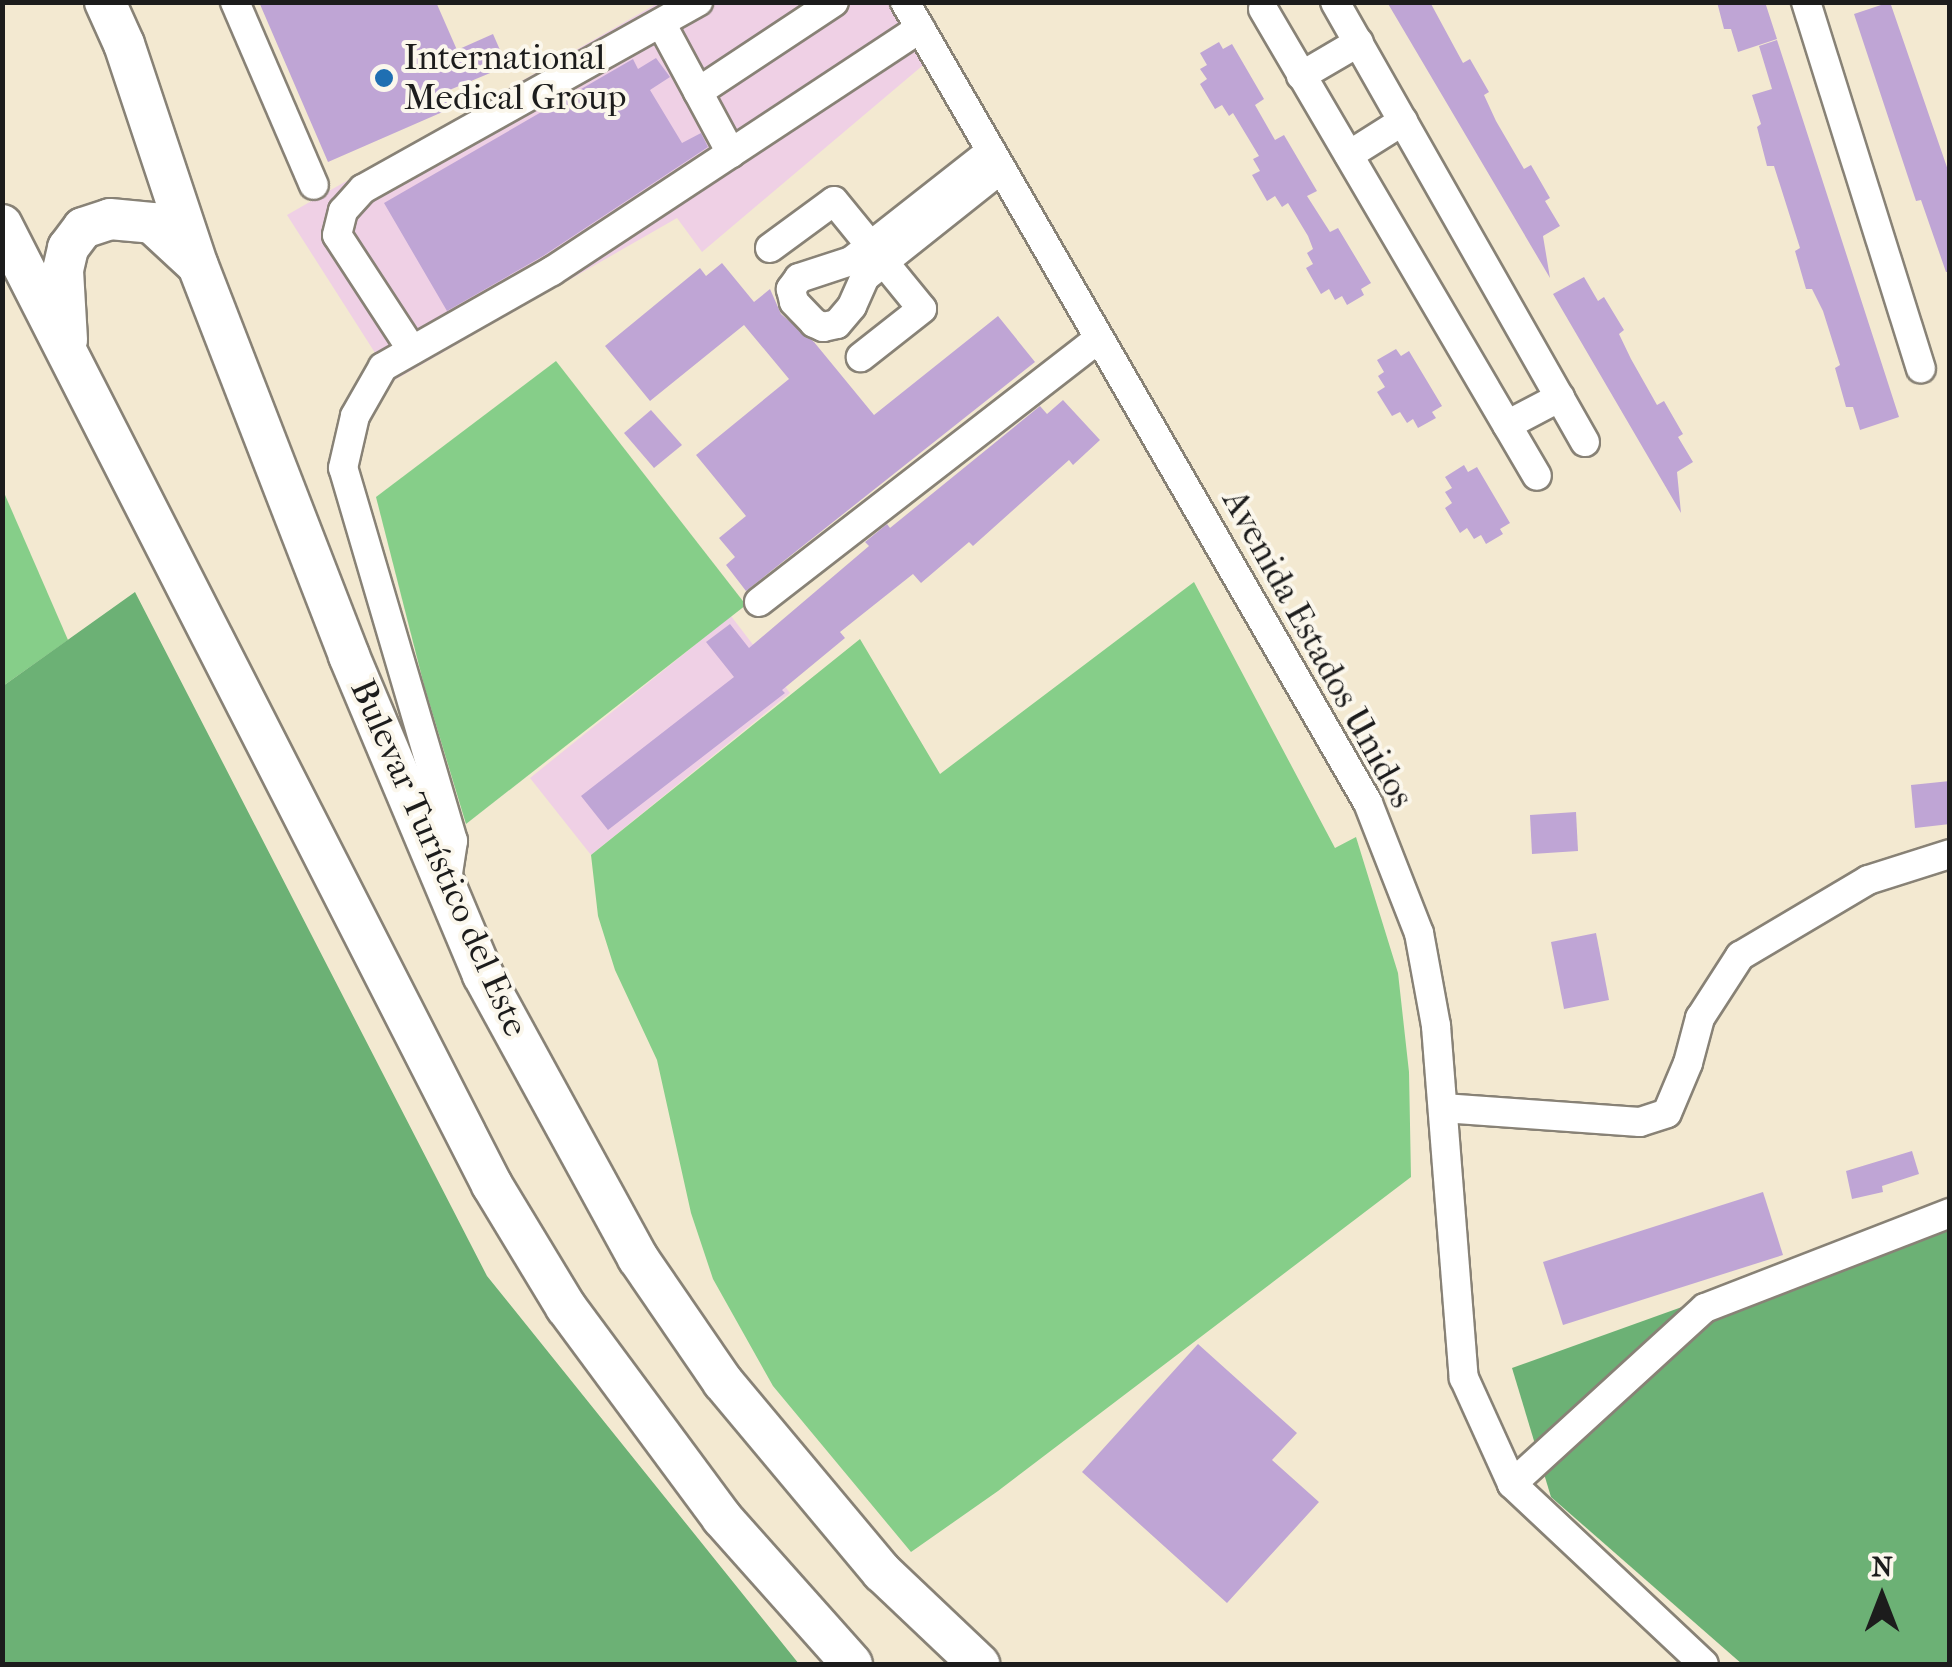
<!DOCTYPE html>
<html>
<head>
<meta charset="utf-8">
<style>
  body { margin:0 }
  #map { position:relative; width:1952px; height:1667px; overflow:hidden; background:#f3e9d1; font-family:"IM FELL French Canon",serif }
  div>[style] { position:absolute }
  .built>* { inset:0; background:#efd0e5 }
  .green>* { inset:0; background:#86ce89 }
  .forest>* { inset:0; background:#6cb175 }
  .building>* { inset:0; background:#bfa5d5 }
  .roads { filter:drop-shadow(2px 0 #888276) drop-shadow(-2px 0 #888276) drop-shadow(0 2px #888276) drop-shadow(0 -2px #888276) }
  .minor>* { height:28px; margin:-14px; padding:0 14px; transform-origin:14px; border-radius:14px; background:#fff }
  .highway>* { height:40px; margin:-20px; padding:0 20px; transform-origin:20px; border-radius:20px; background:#fff }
  .dots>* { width:28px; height:28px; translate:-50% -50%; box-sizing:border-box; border:5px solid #fbf7ec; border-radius:50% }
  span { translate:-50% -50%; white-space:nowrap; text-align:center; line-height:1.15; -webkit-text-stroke:8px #fbf7ec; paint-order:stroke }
  .poi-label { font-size:35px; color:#1c1c1c }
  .left { translate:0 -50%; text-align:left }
  .street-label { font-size:35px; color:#1c1c1c }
  .frame { position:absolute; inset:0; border:5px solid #1c1c1c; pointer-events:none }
  .north { position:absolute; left:1832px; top:1547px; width:100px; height:100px; -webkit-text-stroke:8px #fbf7ec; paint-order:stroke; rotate:0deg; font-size:28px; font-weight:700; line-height:40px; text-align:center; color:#1c1c1c }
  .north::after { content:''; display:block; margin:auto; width:35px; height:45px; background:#1c1c1c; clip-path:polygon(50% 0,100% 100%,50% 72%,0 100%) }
</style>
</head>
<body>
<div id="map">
  <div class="built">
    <i style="clip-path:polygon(658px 3px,891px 3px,928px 61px,702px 252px,677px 218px,393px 381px,287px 215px)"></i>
    <i style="clip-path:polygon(731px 616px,790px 693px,591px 855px,530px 778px)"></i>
  </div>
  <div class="green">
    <i style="clip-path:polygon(556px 361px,746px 605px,466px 824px,424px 685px,376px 497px)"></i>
    <i style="clip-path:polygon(2px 488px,68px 640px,3px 686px,2px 686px)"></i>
    <i style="clip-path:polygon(1194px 582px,1335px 848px,1356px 837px,1398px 973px,1409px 1072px,1411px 1177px,998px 1491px,911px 1552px,773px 1386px,713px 1279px,691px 1213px,657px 1060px,615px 970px,598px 916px,591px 855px,860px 639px,940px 774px)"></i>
  </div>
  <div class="forest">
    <i style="clip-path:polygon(135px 592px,487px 1276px,799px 1664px,3px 1664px,3px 686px)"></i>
    <i style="clip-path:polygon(1949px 1211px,1949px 1664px,1742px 1664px,1551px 1497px,1512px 1368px)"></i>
  </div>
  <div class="building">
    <i style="clip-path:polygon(259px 2px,436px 2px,457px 50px,493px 34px,507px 66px,447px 91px,454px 107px,328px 162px)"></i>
    <i style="clip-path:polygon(1387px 2px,1430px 2px,1463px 63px,1470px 59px,1489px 92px,1484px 95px,1496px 121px,1524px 169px,1531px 165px,1550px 198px,1545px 201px,1560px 226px,1543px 236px,1550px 278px)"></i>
    <i style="clip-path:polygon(1717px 2px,1765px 2px,1777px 39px,1738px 52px,1731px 29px,1724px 29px)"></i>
    <i style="clip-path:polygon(1890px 2px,1950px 176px,1950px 272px,1946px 272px,1921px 200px,1916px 201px,1854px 14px)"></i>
    <i style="clip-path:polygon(1777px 40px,1899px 417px,1860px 430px,1853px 407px,1846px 407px,1835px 368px,1840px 365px,1823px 311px,1812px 289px,1806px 289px,1795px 251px,1800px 248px,1774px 166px,1767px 166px,1757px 127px,1761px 124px,1752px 95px,1772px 89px,1759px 46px)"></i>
    <i style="clip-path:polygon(1219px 42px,1223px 49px,1232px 44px,1264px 99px,1255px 105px,1275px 140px,1284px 135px,1317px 191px,1307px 196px,1330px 232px,1338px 228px,1371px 283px,1361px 289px,1364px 295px,1347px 305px,1342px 296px,1335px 300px,1329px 289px,1321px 294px,1306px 268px,1313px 264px,1307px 253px,1313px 249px,1308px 236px,1288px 203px,1282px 207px,1275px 196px,1267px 201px,1252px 175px,1260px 171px,1253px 159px,1259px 156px,1233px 113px,1229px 116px,1222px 105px,1215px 109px,1200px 84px,1207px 79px,1200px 69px,1207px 65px,1200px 53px)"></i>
    <i style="clip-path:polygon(656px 58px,670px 77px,650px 90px,682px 143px,701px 133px,708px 147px,543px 256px,447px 311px,384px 203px,633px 59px,638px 69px)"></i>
    <i style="clip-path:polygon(722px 263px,754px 302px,770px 289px,781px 314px,814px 342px,874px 415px,998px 316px,1035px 362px,746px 591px,726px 565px,735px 557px,719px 538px,746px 516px,696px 455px,789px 379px,744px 325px,650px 401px,605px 346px,700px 268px,706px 276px)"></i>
    <i style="clip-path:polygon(1584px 277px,1598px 301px,1604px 297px,1624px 330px,1619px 334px,1631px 359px,1657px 405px,1664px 401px,1683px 434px,1678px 437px,1693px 462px,1677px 472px,1681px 513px,1553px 294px)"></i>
    <i style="clip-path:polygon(1396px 349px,1401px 356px,1409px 351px,1442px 406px,1432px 412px,1436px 418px,1418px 428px,1413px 419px,1407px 423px,1400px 412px,1392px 416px,1377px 392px,1385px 387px,1378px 376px,1384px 372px,1377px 360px)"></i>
    <i style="clip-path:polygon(1063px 400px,1100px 440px,1073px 465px,1069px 460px,973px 546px,969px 542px,921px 583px,913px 574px,840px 632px,845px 638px,782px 690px,785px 693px,608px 830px,581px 796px,734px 677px,706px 642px,730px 624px,749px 648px,869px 546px,865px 542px,887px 524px,890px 528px,1040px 406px,1047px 414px)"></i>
    <i style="clip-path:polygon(651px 410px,682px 445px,654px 468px,624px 433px)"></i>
    <i style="clip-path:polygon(1464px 465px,1468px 472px,1477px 467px,1510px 523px,1500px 529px,1503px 534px,1486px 544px,1481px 535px,1474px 539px,1467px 528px,1460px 533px,1445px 508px,1452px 503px,1445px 492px,1452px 488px,1445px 477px)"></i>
    <i style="clip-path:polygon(1950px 781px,1950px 824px,1915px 828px,1911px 785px)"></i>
    <i style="clip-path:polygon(1576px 812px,1578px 851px,1532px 854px,1530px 815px)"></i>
    <i style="clip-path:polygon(1596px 933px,1609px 1000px,1564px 1009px,1551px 942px)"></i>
    <i style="clip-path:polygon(1912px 1151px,1919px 1174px,1882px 1186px,1883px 1192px,1852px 1199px,1846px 1171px)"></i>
    <i style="clip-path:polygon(1763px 1192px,1783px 1255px,1563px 1325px,1543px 1262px)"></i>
    <i style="clip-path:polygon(1198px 1344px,1297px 1433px,1272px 1460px,1319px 1502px,1227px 1603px,1082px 1472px)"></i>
  </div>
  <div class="roads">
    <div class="minor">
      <i style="left:235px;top:2px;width:199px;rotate:66.7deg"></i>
      <i style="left:905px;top:2px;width:925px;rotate:59.97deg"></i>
      <i style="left:1368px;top:803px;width:140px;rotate:68.6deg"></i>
      <i style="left:1419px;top:933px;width:95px;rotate:79.6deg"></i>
      <i style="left:1436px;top:1026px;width:353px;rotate:85.5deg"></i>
      <i style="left:1464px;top:1378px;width:116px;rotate:65.6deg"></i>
      <i style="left:1512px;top:1484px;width:263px;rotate:43.2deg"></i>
      <i style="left:1335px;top:2px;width:506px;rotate:60.4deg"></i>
      <i style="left:1806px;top:2px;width:384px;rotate:72.6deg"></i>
      <i style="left:1263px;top:9px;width:541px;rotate:59.6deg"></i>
      <i style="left:661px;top:23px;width:148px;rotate:61.7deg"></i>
      <i style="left:1301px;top:76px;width:67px;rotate:-30.4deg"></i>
      <i style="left:698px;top:92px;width:163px;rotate:-33.5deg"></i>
      <i style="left:991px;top:151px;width:178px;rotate:141.8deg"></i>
      <i style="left:851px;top:261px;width:55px;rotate:161.9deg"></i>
      <i style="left:799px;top:278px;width:14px;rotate:126deg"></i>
      <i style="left:791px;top:289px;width:13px;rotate:77deg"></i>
      <i style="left:794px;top:302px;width:29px;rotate:46deg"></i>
      <i style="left:814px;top:323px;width:10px;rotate:24deg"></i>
      <i style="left:823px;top:327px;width:14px;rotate:-12deg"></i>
      <i style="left:837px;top:324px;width:23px;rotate:-50deg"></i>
      <i style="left:852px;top:306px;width:32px;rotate:-66deg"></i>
      <i style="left:865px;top:277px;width:174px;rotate:-38.5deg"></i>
      <i style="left:1349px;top:155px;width:64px;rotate:-32.2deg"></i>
      <i style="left:770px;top:248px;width:79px;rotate:-36.3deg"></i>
      <i style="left:834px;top:201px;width:139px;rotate:50.8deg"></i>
      <i style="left:922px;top:309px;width:78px;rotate:141.8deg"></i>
      <i style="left:412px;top:350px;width:137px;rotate:-123.1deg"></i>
      <i style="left:337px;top:235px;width:25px;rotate:-76deg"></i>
      <i style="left:343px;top:211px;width:30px;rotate:-48deg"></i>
      <i style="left:363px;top:189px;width:384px;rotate:-29.2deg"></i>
      <i style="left:1507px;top:425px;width:60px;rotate:-27.8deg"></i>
      <i style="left:759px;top:602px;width:430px;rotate:-37.8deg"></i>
      <i style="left:446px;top:886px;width:46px;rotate:-81.2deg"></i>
      <i style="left:453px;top:841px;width:389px;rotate:-106.4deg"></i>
      <i style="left:343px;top:468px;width:53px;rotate:-77deg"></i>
      <i style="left:355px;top:416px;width:56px;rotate:-60.3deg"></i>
      <i style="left:383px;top:367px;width:194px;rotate:-29.6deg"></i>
      <i style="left:552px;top:271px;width:441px;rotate:-33.4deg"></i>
      <i style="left:1443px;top:1108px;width:197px;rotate:4.1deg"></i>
      <i style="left:1640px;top:1122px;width:28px;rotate:-18deg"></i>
      <i style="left:1667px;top:1113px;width:54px;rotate:-67.2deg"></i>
      <i style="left:1688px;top:1063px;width:47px;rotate:-75.1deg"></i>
      <i style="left:1700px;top:1018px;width:74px;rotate:-57.2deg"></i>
      <i style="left:1740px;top:956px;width:149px;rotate:-30.7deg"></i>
      <i style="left:1868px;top:880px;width:86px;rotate:-17.6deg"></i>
      <i style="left:1512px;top:1484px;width:261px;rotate:-42.4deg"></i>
      <i style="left:1705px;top:1308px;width:263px;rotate:-21.2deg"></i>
    </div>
    <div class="highway">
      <i style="left:105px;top:2px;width:46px;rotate:65.7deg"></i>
      <i style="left:124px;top:44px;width:234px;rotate:71.6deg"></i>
      <i style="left:198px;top:266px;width:418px;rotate:68.8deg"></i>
      <i style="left:349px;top:656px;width:346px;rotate:67.2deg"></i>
      <i style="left:483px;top:975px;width:323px;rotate:61.3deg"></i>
      <i style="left:638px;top:1258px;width:150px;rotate:55.6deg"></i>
      <i style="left:723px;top:1382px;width:248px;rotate:50.1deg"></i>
      <i style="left:882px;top:1572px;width:134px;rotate:43.5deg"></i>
      <i style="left:2px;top:225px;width:1078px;rotate:62.96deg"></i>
      <i style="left:492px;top:1185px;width:143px;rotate:58.8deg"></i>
      <i style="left:566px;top:1307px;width:262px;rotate:53.5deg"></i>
      <i style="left:722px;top:1518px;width:195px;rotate:48.3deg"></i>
      <i style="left:67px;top:340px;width:70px;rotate:-93.3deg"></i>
      <i style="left:63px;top:270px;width:23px;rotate:-77deg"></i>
      <i style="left:68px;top:248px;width:25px;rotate:-53deg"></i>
      <i style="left:83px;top:228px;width:28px;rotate:-18deg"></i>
      <i style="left:110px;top:219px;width:42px;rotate:5.4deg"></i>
      <i style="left:152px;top:223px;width:59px;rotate:42.9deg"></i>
    </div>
  </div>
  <div class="dots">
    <i style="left:384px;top:78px;background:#1f6fb2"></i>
  </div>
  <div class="poi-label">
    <span class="left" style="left:404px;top:78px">International<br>Medical Group</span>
  </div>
  <div class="street-label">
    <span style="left:1318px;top:649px;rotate:61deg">Avenida Estados Unidos</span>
    <span style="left:439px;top:858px;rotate:66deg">Bulevar Turístico del Este</span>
  </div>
  <div class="frame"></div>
  <div class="north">N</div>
</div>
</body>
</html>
